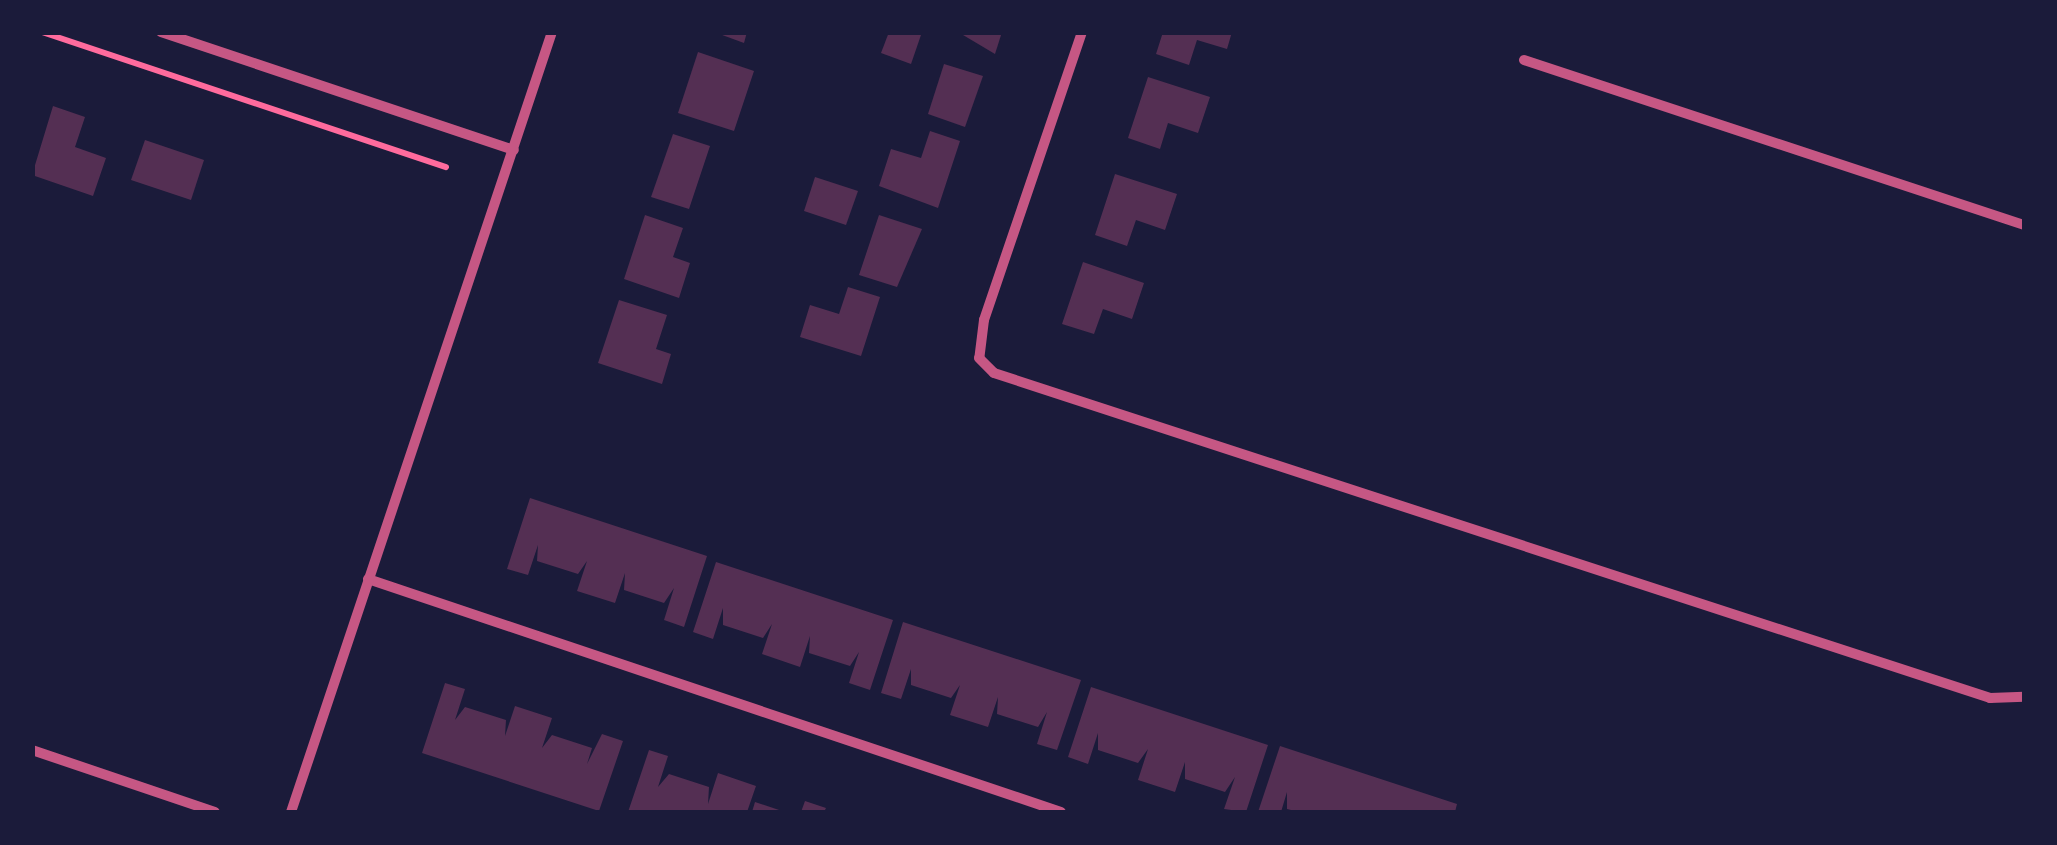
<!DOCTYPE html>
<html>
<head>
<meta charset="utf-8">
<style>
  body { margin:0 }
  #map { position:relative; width:2057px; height:845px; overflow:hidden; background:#1b1b3a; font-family:"PT Sans Narrow",sans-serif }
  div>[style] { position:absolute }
  .building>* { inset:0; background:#542f53 }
  .path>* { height:6px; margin:-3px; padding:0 3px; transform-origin:3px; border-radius:3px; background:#ff6b9d }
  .minor>* { height:10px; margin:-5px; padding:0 5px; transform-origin:5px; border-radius:5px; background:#c65784 }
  span { translate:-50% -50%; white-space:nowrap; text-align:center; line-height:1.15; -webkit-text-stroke:9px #1b1b3a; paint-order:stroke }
  .frame { position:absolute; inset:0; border:35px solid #1b1b3a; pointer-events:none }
</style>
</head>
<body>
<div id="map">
  <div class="building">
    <i style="clip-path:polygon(714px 32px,747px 32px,744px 43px)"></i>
    <i style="clip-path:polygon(889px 32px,921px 35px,911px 64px,881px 53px)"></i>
    <i style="clip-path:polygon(958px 32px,1002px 32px,995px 54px)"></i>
    <i style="clip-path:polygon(1163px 32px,1232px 32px,1227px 49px,1197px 40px,1189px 65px,1156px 54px)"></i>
    <i style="clip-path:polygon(698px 52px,754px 71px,734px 131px,678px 113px)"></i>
    <i style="clip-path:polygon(944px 64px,983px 76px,965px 127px,928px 114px)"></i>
    <i style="clip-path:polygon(1148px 77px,1210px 97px,1198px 133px,1168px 123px,1160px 149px,1128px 138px)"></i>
    <i style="clip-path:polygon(53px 106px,85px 117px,75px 147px,106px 158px,93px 196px,32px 175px)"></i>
    <i style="clip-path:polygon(930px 131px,960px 141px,938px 208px,879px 186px,891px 149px,921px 158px)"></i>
    <i style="clip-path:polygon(673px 134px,710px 146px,689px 209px,651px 197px)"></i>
    <i style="clip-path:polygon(145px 140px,204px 160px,191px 200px,131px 180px)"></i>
    <i style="clip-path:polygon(1115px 174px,1177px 194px,1165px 230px,1136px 220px,1127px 246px,1095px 235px)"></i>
    <i style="clip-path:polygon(815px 177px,858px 191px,846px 225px,804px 211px)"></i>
    <i style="clip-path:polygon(645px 215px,683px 228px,673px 257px,690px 263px,679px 298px,624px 279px)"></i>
    <i style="clip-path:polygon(879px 215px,922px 229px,897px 287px,859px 275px)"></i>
    <i style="clip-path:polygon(1083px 262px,1144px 283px,1132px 319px,1103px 309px,1094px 334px,1062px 324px)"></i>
    <i style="clip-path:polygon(848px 287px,880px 297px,861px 356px,800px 337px,810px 305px,839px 314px)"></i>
    <i style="clip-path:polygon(619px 300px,667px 315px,656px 349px,671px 354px,662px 384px,598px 363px)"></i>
    <i style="clip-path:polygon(530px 498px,707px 556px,684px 627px,664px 620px,674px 588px,664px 603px,624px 590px,625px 573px,615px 603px,577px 591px,587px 561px,578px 574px,537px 561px,538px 545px,528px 575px,507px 569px)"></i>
    <i style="clip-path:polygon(716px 562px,893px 620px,870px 690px,849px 683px,859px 652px,850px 666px,809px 653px,810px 636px,800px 667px,762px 654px,772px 624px,763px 638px,723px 625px,723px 608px,713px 639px,693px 632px)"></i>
    <i style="clip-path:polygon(903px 622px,1081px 680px,1057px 750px,1037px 744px,1047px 712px,1038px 727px,997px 714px,998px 697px,988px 727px,950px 715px,960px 685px,951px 698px,911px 685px,911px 669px,901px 699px,881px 693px)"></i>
    <i style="clip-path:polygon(445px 683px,465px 689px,455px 720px,465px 707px,506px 720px,505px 736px,515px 706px,552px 718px,542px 748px,552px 735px,592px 748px,587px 764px,602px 734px,623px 741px,599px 811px,422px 753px)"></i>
    <i style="clip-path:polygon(1091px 687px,1268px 745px,1246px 812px,1224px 809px,1235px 777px,1225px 792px,1185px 779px,1185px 762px,1175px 792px,1138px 780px,1148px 749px,1138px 763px,1098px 750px,1098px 733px,1088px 764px,1068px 757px)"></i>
    <i style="clip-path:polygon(1280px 746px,1457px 804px,1455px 812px,1299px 812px,1287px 809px,1287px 792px,1281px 812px,1258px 812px)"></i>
    <i style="clip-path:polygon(649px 750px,668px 756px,658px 787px,669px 774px,709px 787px,708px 804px,718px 773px,756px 786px,747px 812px,628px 812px)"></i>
    <i style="clip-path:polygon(805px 801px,826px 808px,824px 812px,801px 812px)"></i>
    <i style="clip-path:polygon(755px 802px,785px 812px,752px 812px)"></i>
  </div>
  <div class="path">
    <i style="left:42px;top:32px;width:426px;rotate:18.5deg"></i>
  </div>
  <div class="minor">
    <i style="left:161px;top:32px;width:372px;rotate:18.5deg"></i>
    <i style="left:1082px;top:32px;width:304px;rotate:108.8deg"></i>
    <i style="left:984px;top:320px;width:38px;rotate:97deg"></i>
    <i style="left:979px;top:358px;width:21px;rotate:45deg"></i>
    <i style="left:994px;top:373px;width:1048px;rotate:18.07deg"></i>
    <i style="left:1990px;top:698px;width:34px;rotate:-2deg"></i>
    <i style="left:1524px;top:60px;width:527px;rotate:18.26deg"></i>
    <i style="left:368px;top:579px;width:731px;rotate:18.58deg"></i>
    <i style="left:32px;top:750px;width:193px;rotate:18.7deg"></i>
    <i style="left:291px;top:812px;width:823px;rotate:-71.5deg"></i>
  </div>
  <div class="frame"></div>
</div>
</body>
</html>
